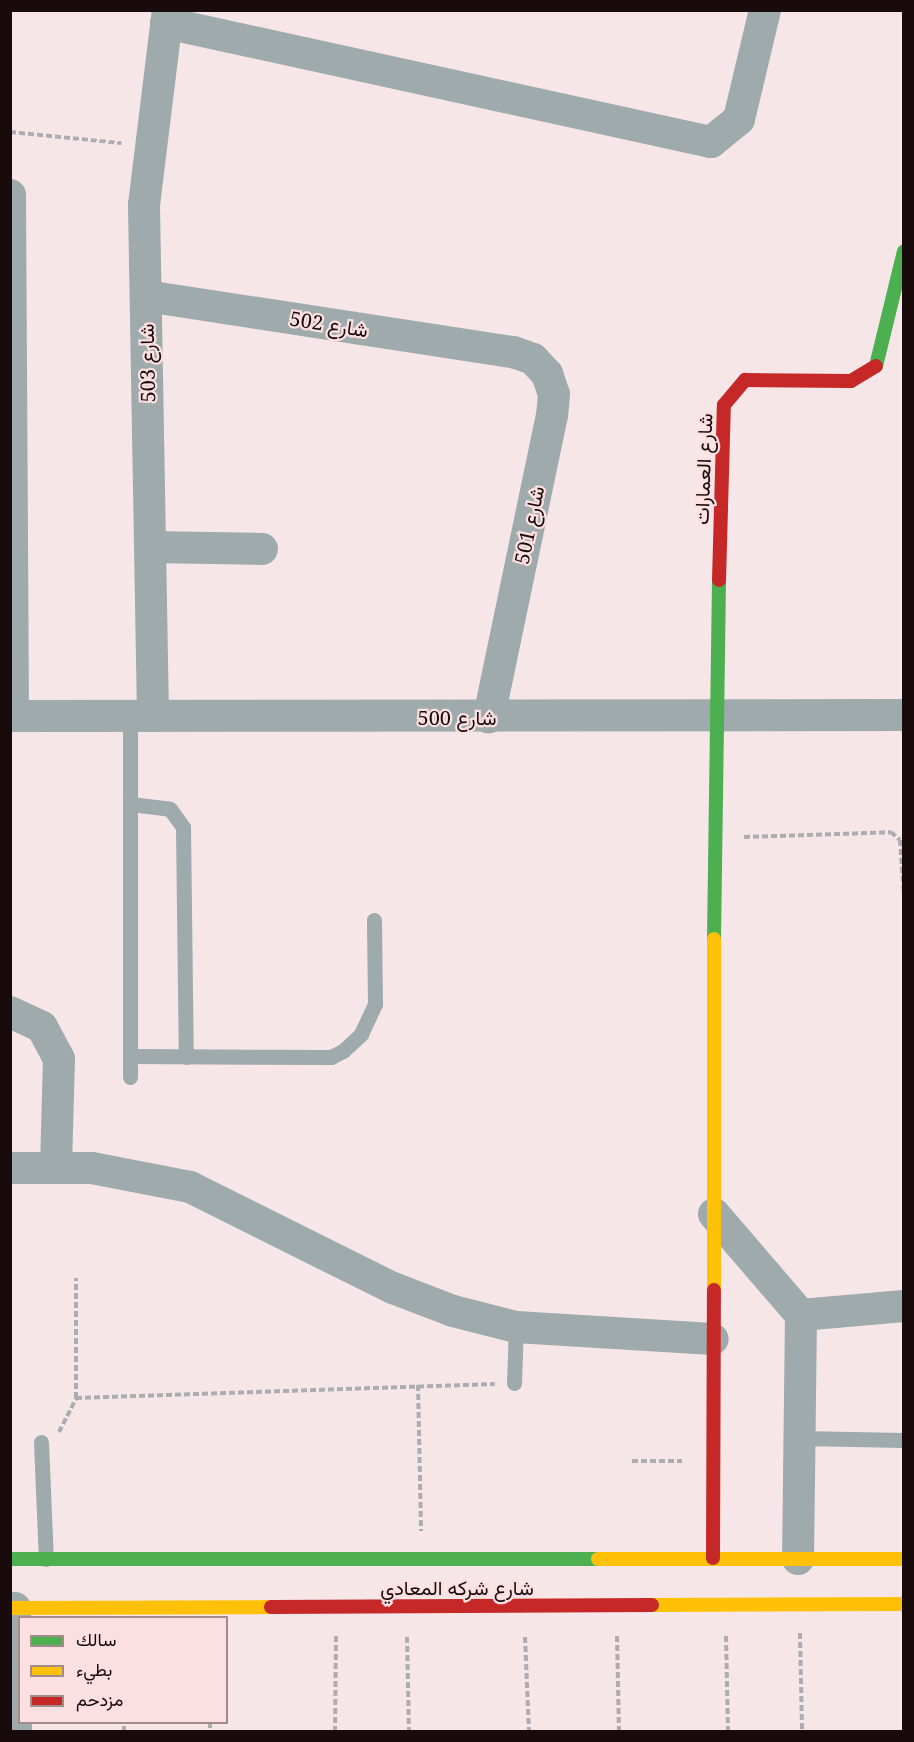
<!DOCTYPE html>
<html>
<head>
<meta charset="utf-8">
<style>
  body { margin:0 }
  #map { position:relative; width:914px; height:1742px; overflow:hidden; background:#f6e6e7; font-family:"Noto Serif",Vazirmatn,serif }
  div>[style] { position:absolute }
  .path>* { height:4px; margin-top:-2px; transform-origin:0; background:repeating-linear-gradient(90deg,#acadae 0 6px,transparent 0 9px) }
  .lane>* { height:15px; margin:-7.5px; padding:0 7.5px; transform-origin:7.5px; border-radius:7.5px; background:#9eaaab }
  .street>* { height:32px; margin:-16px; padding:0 16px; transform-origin:16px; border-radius:16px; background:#9eaaab }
  .fast>* { height:14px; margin:-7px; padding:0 7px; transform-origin:7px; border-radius:7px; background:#4caf50 }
  .slow>* { height:14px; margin:-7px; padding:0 7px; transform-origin:7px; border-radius:7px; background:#ffc107 }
  .jam>* { height:14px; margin:-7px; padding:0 7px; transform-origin:7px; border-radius:7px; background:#c62828 }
  span { translate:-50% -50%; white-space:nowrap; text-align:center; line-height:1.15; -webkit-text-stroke:4.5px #fce0e1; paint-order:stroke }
  .street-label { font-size:20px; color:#190b0b }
  .frame { position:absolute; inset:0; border:12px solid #190b0b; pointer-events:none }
  .legend { position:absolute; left:18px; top:1616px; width:210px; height:108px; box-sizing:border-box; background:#fce0e1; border:2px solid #a18b8b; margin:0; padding:8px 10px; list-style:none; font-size:18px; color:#190b0b }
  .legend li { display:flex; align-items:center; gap:12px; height:30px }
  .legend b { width:30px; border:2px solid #a18b8b }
</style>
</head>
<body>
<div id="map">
  <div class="path">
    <i style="left:10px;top:132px;width:112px;rotate:5.7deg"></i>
    <i style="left:744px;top:837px;width:147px;rotate:-1.9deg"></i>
    <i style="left:891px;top:832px;width:12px;rotate:42deg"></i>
    <i style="left:900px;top:840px;width:53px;rotate:85.7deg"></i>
    <i style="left:418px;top:1385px;width:146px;rotate:88.8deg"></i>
    <i style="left:76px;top:1398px;width:419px;rotate:-1.9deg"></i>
    <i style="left:59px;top:1432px;width:38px;rotate:-63deg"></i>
    <i style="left:76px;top:1398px;width:120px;rotate:-90deg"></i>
    <i style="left:632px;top:1461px;width:50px"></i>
    <i style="left:800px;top:1633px;width:99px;rotate:88.8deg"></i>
    <i style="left:617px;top:1636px;width:96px;rotate:88.8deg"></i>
    <i style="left:726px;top:1636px;width:96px;rotate:88.8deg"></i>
    <i style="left:407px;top:1637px;width:95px;rotate:88.8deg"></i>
    <i style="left:525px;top:1637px;width:95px;rotate:87.6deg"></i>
    <i style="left:210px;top:1722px;width:10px;rotate:90deg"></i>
    <i style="left:124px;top:1732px;width:10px;rotate:-90deg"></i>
    <i style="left:335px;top:1732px;width:96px;rotate:-89.4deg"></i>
  </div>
  <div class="lane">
    <i style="left:130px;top:716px;width:361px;rotate:90deg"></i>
    <i style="left:131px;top:804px;width:39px;rotate:7deg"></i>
    <i style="left:170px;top:809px;width:22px;rotate:54deg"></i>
    <i style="left:183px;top:827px;width:230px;rotate:89.3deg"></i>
    <i style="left:131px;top:1056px;width:200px;rotate:0.3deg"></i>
    <i style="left:331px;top:1057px;width:13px;rotate:-27deg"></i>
    <i style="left:343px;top:1051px;width:25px;rotate:-43deg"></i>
    <i style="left:361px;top:1034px;width:33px;rotate:-65deg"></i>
    <i style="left:375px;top:1004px;width:84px;rotate:-90.7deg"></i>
    <i style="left:514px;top:1383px;width:56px;rotate:-88deg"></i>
    <i style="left:800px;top:1438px;width:104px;rotate:1.1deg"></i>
    <i style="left:41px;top:1442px;width:117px;rotate:87.6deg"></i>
  </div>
  <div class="street">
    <i style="left:166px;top:23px;width:558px;rotate:12.32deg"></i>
    <i style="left:711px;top:142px;width:36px;rotate:-39deg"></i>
    <i style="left:739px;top:119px;width:112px;rotate:-76.6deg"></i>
    <i style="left:10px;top:195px;width:521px;rotate:89.67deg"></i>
    <i style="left:146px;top:296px;width:371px;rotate:8.7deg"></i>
    <i style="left:513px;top:352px;width:21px;rotate:19deg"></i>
    <i style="left:533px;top:359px;width:21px;rotate:47deg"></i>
    <i style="left:547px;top:374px;width:21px;rotate:71deg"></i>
    <i style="left:554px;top:394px;width:21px;rotate:95deg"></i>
    <i style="left:552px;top:415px;width:309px;rotate:101.8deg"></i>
    <i style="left:150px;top:547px;width:112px;rotate:1deg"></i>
    <i style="left:10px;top:716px;width:894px;rotate:-0.06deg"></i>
    <i style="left:153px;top:716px;width:511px;rotate:-91.01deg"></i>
    <i style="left:144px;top:205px;width:196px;rotate:-83deg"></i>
    <i style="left:10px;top:1012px;width:35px;rotate:25deg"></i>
    <i style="left:42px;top:1027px;width:36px;rotate:62deg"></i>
    <i style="left:59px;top:1059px;width:109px;rotate:91.6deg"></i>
    <i style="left:10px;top:1168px;width:82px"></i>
    <i style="left:92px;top:1168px;width:100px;rotate:11deg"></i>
    <i style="left:190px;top:1187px;width:227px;rotate:26.5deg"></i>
    <i style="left:393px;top:1288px;width:64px;rotate:21deg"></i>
    <i style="left:453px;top:1311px;width:65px;rotate:14.3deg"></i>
    <i style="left:516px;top:1327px;width:197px;rotate:3.5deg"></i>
    <i style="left:714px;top:1214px;width:133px;rotate:49.3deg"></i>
    <i style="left:801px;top:1315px;width:244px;rotate:90.7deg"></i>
    <i style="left:801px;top:1315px;width:103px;rotate:-5deg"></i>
    <i style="left:15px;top:1608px;width:124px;rotate:89.5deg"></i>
  </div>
  <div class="fast">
    <i style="left:876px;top:366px;width:118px;rotate:-76.3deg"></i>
    <i style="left:714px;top:939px;width:359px;rotate:-89.2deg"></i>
    <i style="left:10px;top:1559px;width:588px"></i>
  </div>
  <div class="slow">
    <i style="left:714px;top:1290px;width:351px;rotate:-90deg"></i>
    <i style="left:598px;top:1559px;width:306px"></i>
    <i style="left:652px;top:1605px;width:252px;rotate:-0.2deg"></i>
    <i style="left:10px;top:1608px;width:261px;rotate:-0.2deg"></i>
  </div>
  <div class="jam">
    <i style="left:719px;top:580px;width:175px;rotate:-88.4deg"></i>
    <i style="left:724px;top:405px;width:33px;rotate:-50deg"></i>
    <i style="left:745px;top:380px;width:106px;rotate:0.5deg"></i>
    <i style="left:851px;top:381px;width:29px;rotate:-31deg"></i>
    <i style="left:713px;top:1558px;width:268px;rotate:-89.8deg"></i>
    <i style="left:271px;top:1607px;width:381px;rotate:-0.3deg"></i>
  </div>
  <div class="street-label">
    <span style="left:329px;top:324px;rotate:9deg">شارع 502</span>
    <span style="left:147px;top:363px;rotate:-91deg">شارع 503</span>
    <span style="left:703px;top:469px;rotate:-88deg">شارع العمارات</span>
    <span style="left:529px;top:525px;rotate:-78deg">شارع 501</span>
    <span style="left:457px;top:717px">شارع 500</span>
    <span style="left:457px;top:1587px">شارع شركه المعادي</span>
  </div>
  <div class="frame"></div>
  <ul class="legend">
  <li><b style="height:8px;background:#4caf50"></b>سالك</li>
  <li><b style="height:8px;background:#ffc107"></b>بطيء</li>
  <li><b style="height:8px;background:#c62828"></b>مزدحم</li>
  </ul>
</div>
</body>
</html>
